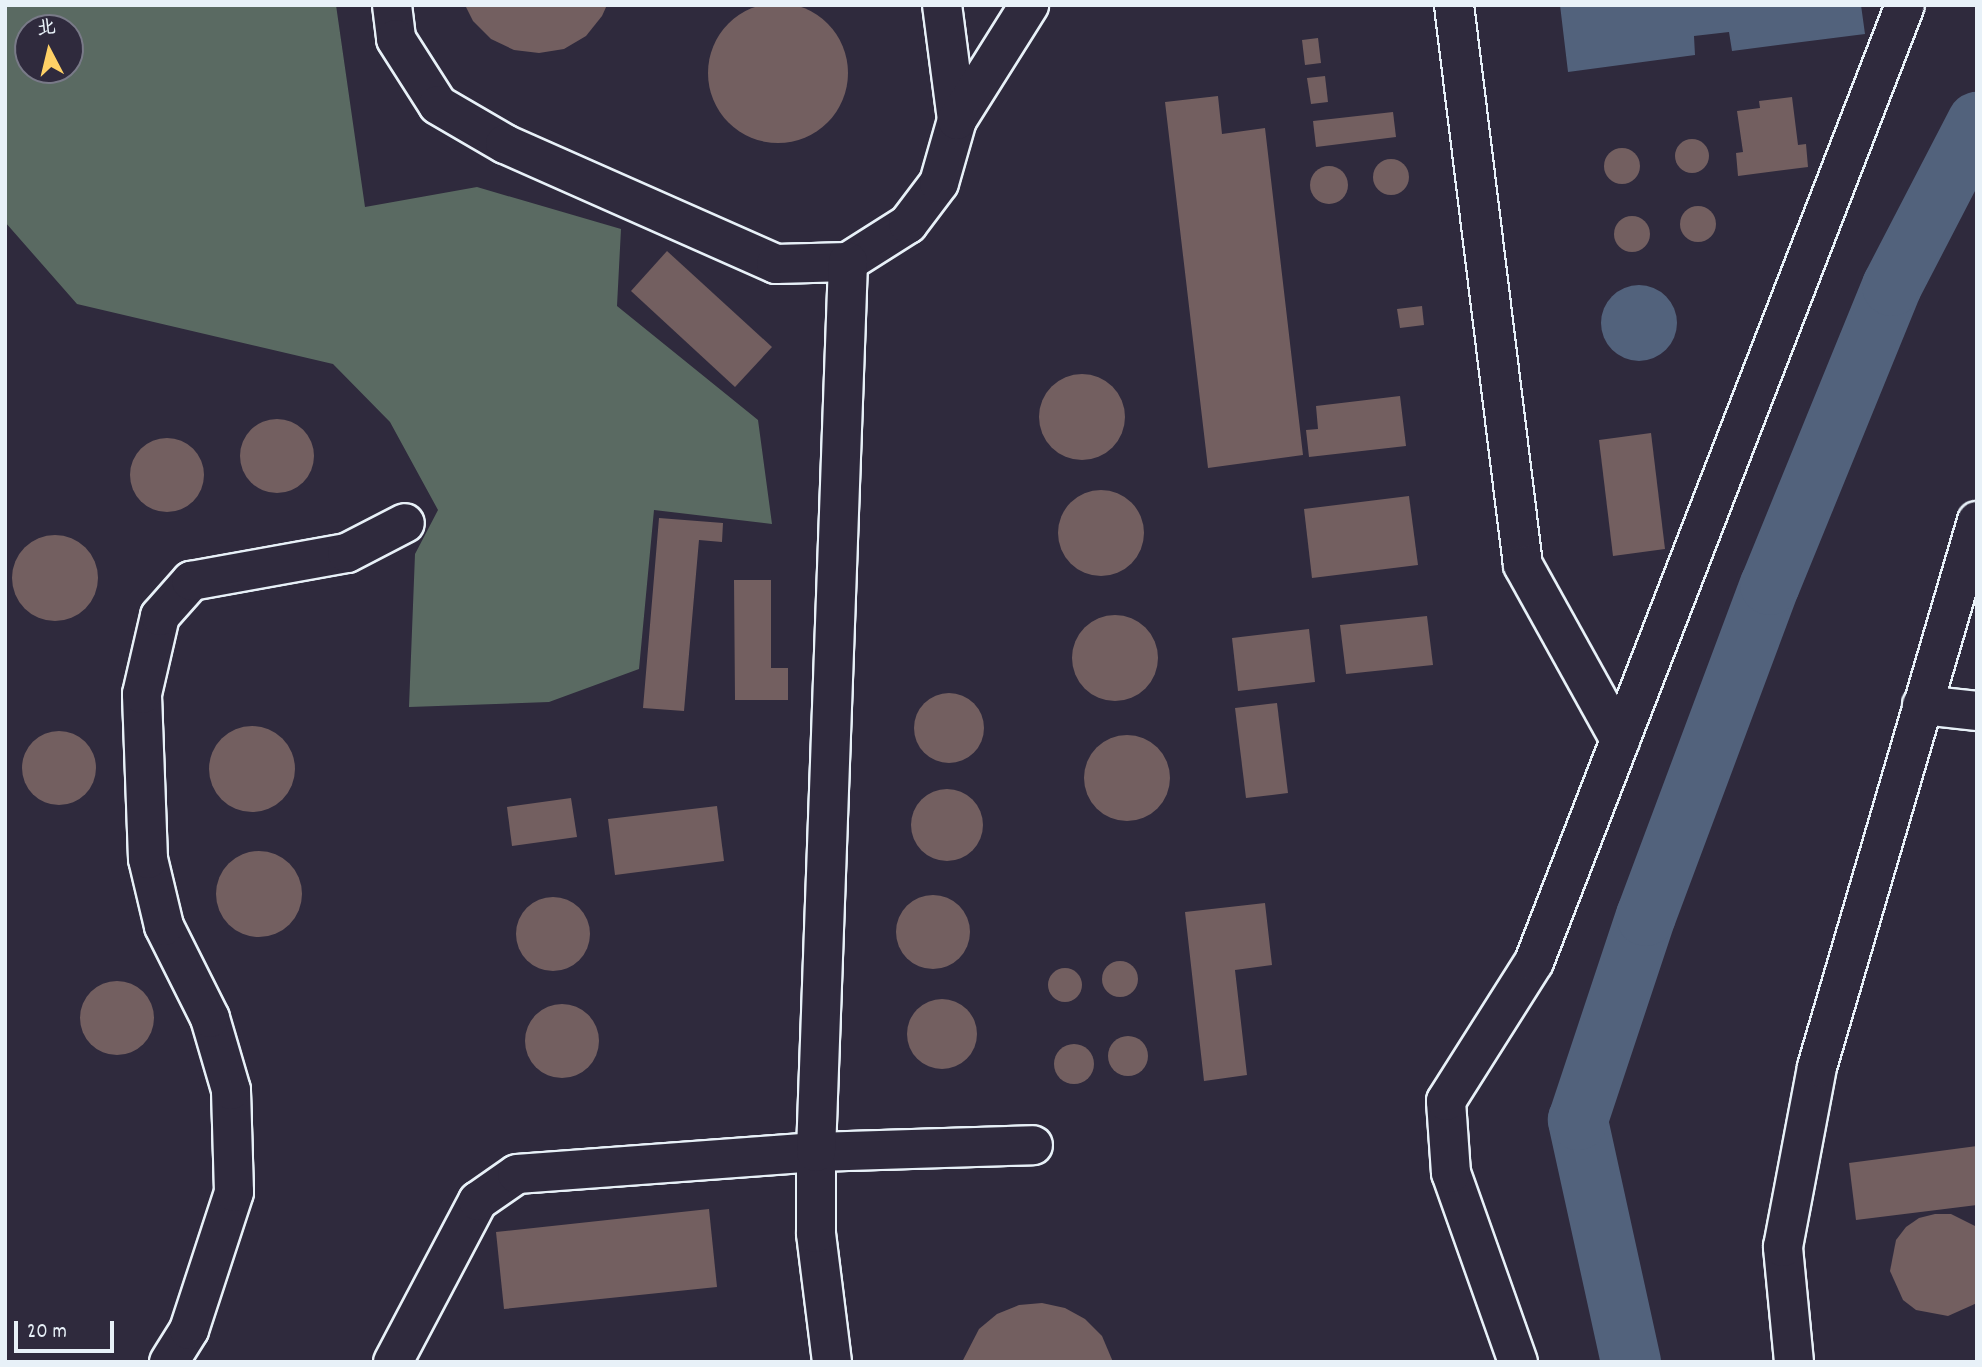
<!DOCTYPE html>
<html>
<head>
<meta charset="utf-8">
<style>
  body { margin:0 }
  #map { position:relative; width:1982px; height:1367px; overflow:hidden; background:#2f2a3d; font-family:Dekko,"LXGW WenKai TC",sans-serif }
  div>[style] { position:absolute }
  .green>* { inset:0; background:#5a6a62 }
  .water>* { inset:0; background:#52627c }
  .round { border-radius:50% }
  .river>* { height:60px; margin:-30px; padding:0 30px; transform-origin:30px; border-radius:30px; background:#52627c }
  .building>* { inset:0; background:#735f60 }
  .roads { filter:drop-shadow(2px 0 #e8f1f8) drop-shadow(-2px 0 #e8f1f8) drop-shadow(0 2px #e8f1f8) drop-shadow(0 -2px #e8f1f8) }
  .minor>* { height:38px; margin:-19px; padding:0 19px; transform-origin:19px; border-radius:19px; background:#2f2a3d }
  span { translate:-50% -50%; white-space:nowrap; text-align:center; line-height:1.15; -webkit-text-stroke:6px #2f2a3d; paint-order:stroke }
  .frame { position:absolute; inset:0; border:7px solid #e8f1f8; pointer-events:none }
  .north { position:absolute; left:14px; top:14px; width:70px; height:70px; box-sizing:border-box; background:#2f2a3d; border:2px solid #797a88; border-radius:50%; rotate:353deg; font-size:19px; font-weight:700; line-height:28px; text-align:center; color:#e8f1f8 }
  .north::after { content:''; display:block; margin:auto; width:24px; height:32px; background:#ffd166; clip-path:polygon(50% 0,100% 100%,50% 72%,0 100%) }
  .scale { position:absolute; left:14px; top:1321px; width:100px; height:32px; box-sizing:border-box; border:4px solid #e8f1f8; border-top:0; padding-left:9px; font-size:21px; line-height:24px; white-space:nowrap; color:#e8f1f8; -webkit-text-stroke:5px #2f2a3d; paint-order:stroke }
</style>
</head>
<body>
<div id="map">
  <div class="green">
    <i style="clip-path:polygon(evenodd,5px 5px,336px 5px,365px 207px,477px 187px,621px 229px,617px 306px,758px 420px,772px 524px,654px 510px,639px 669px,549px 702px,409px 707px,415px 554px,438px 510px,390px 422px,333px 364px,77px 304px,5px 222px,5px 5px,28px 28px,70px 28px,70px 70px,28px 70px,28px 28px)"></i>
  </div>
  <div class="water">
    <i style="clip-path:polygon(1560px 5px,1861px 5px,1865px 34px,1732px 51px,1729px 32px,1694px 36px,1695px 55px,1568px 72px)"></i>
    <i class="round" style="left:1601px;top:285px;width:76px;height:76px"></i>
  </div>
  <div class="river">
    <i style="left:1631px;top:1362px;width:248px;rotate:-102.4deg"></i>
    <i style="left:1578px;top:1120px;width:215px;rotate:-71.6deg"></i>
    <i style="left:1646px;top:916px;width:353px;rotate:-69.5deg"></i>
    <i style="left:1770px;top:585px;width:323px;rotate:-67.8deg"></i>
    <i style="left:1892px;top:286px;width:185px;rotate:-62.6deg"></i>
  </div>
  <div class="building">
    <i class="round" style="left:708px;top:3px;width:140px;height:140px"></i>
    <i style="clip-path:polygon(465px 5px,607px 5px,602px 16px,586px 36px,564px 49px,539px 53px,514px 50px,491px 39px,473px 21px)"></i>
    <i style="clip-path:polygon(1318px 38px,1321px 63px,1305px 65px,1302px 40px)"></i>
    <i style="clip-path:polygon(1325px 76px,1328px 102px,1311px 104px,1307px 78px)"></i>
    <i style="clip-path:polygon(1218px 96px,1222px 134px,1265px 128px,1303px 455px,1208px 468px,1165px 102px)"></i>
    <i style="clip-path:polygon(1792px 97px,1798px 145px,1806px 144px,1808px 167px,1738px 176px,1736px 153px,1743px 152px,1737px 111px,1760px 108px,1759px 101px)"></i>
    <i style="clip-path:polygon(1393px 112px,1396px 137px,1316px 147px,1313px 121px)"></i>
    <i class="round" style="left:1675px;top:139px;width:34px;height:34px"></i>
    <i class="round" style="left:1604px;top:148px;width:36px;height:36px"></i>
    <i class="round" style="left:1373px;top:159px;width:36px;height:36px"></i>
    <i class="round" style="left:1310px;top:166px;width:38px;height:38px"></i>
    <i class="round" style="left:1680px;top:206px;width:36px;height:36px"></i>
    <i class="round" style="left:1614px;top:216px;width:36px;height:36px"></i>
    <i style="clip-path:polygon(667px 251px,772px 347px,735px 387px,631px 291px)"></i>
    <i style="clip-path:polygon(1422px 306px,1424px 325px,1400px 328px,1397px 309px)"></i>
    <i class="round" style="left:1039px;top:374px;width:86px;height:86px"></i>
    <i style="clip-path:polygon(1400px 396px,1406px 446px,1309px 457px,1306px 430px,1318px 429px,1316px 406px)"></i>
    <i class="round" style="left:240px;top:419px;width:74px;height:74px"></i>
    <i style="clip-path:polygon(1651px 433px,1665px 549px,1613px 556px,1599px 440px)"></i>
    <i class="round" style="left:130px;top:438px;width:74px;height:74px"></i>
    <i class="round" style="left:1058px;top:490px;width:86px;height:86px"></i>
    <i style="clip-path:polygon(1409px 496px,1418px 565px,1312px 578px,1304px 509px)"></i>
    <i style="clip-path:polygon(659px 518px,723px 523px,722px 542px,699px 540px,684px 711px,643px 708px)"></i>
    <i class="round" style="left:12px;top:535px;width:86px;height:86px"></i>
    <i style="clip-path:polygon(734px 580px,771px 580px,771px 668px,788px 668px,788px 700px,735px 700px)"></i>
    <i class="round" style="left:1072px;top:615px;width:86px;height:86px"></i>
    <i style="clip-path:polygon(1427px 616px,1433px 665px,1346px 674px,1340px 625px)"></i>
    <i style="clip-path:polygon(1309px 629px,1315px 682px,1238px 691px,1232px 638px)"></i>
    <i class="round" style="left:914px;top:693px;width:70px;height:70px"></i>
    <i style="clip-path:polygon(1277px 703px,1288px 793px,1246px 798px,1235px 708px)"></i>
    <i class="round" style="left:209px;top:726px;width:86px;height:86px"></i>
    <i class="round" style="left:22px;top:731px;width:74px;height:74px"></i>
    <i class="round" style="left:1084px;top:735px;width:86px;height:86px"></i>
    <i class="round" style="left:911px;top:789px;width:72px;height:72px"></i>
    <i style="clip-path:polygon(571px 798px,577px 837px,512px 846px,507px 807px)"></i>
    <i style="clip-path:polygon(717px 806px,724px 861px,615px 875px,608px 819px)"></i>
    <i class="round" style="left:216px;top:851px;width:86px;height:86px"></i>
    <i class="round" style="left:896px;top:895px;width:74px;height:74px"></i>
    <i class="round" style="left:516px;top:897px;width:74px;height:74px"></i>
    <i style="clip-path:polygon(1265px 903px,1272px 965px,1235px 970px,1247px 1075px,1204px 1081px,1185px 912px)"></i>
    <i class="round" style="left:1102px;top:961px;width:36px;height:36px"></i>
    <i class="round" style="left:1048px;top:968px;width:34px;height:34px"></i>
    <i class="round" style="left:80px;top:981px;width:74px;height:74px"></i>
    <i class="round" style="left:907px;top:999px;width:70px;height:70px"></i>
    <i class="round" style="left:525px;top:1004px;width:74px;height:74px"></i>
    <i class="round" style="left:1108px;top:1036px;width:40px;height:40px"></i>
    <i class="round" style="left:1054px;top:1044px;width:40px;height:40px"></i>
    <i style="clip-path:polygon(1977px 1146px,1977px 1205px,1856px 1220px,1849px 1163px)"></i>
    <i style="clip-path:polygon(709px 1209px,717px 1287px,504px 1309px,496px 1232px)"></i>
    <i style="clip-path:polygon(1935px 1214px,1951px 1214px,1977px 1227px,1977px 1303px,1948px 1316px,1916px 1310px,1903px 1300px,1890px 1271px,1896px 1240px,1906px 1227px,1919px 1218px)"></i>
    <i style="clip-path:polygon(1042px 1303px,1065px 1308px,1085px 1319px,1102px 1336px,1113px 1362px,962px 1362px,979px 1329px,997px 1314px,1019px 1305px)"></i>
  </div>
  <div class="roads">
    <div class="minor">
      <i style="left:392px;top:5px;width:34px;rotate:83deg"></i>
      <i style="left:396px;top:39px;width:78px;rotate:57.5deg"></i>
      <i style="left:438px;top:105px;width:78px;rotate:30.2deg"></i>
      <i style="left:505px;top:144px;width:296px;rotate:23.9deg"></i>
      <i style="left:776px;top:264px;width:72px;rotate:-1.6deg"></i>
      <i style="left:848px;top:262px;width:71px;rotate:-32.3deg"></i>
      <i style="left:908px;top:224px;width:51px;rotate:-52.9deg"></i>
      <i style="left:939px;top:183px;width:66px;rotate:-74.1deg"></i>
      <i style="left:957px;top:120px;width:116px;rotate:-97.4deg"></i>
      <i style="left:1454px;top:5px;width:564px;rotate:82.98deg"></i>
      <i style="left:1523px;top:565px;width:200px;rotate:61deg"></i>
      <i style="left:957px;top:120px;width:136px;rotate:-57.9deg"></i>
      <i style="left:1922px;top:705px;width:55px;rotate:6.2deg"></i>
      <i style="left:169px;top:1362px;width:38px;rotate:-58deg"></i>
      <i style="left:189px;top:1330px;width:145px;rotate:-71.9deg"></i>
      <i style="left:234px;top:1192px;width:102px;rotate:-91.7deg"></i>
      <i style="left:231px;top:1090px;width:75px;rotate:-106.3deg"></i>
      <i style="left:210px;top:1018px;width:103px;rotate:-116.6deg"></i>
      <i style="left:164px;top:926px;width:69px;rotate:-103.4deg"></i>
      <i style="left:148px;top:859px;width:165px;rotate:-92.1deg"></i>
      <i style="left:142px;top:694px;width:80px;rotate:-77deg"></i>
      <i style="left:160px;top:616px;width:47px;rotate:-48.5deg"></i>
      <i style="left:191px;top:581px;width:158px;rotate:-10.2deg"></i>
      <i style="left:347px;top:553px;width:65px;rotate:-27.3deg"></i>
      <i style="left:393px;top:1362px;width:182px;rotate:-62.2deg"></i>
      <i style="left:478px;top:1201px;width:47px;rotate:-34.7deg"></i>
      <i style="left:517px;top:1174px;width:300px;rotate:-4.2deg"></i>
      <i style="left:816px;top:1152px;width:217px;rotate:-1.8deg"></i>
      <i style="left:832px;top:1362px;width:130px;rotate:-97.1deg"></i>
      <i style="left:816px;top:1233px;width:81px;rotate:-90deg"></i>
      <i style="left:816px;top:1152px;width:891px;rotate:-87.94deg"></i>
      <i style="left:1518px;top:1362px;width:201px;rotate:-109.5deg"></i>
      <i style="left:1451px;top:1173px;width:72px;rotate:-94deg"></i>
      <i style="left:1446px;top:1101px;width:165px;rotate:-57.7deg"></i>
      <i style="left:1534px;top:962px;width:1026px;rotate:-68.81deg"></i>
      <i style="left:1794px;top:1362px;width:116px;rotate:-95.5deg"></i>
      <i style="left:1783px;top:1247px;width:183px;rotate:-79.3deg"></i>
      <i style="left:1817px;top:1067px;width:569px;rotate:-73.67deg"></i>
    </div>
  </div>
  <div class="frame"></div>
  <div class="north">北</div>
  <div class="scale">20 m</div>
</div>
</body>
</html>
